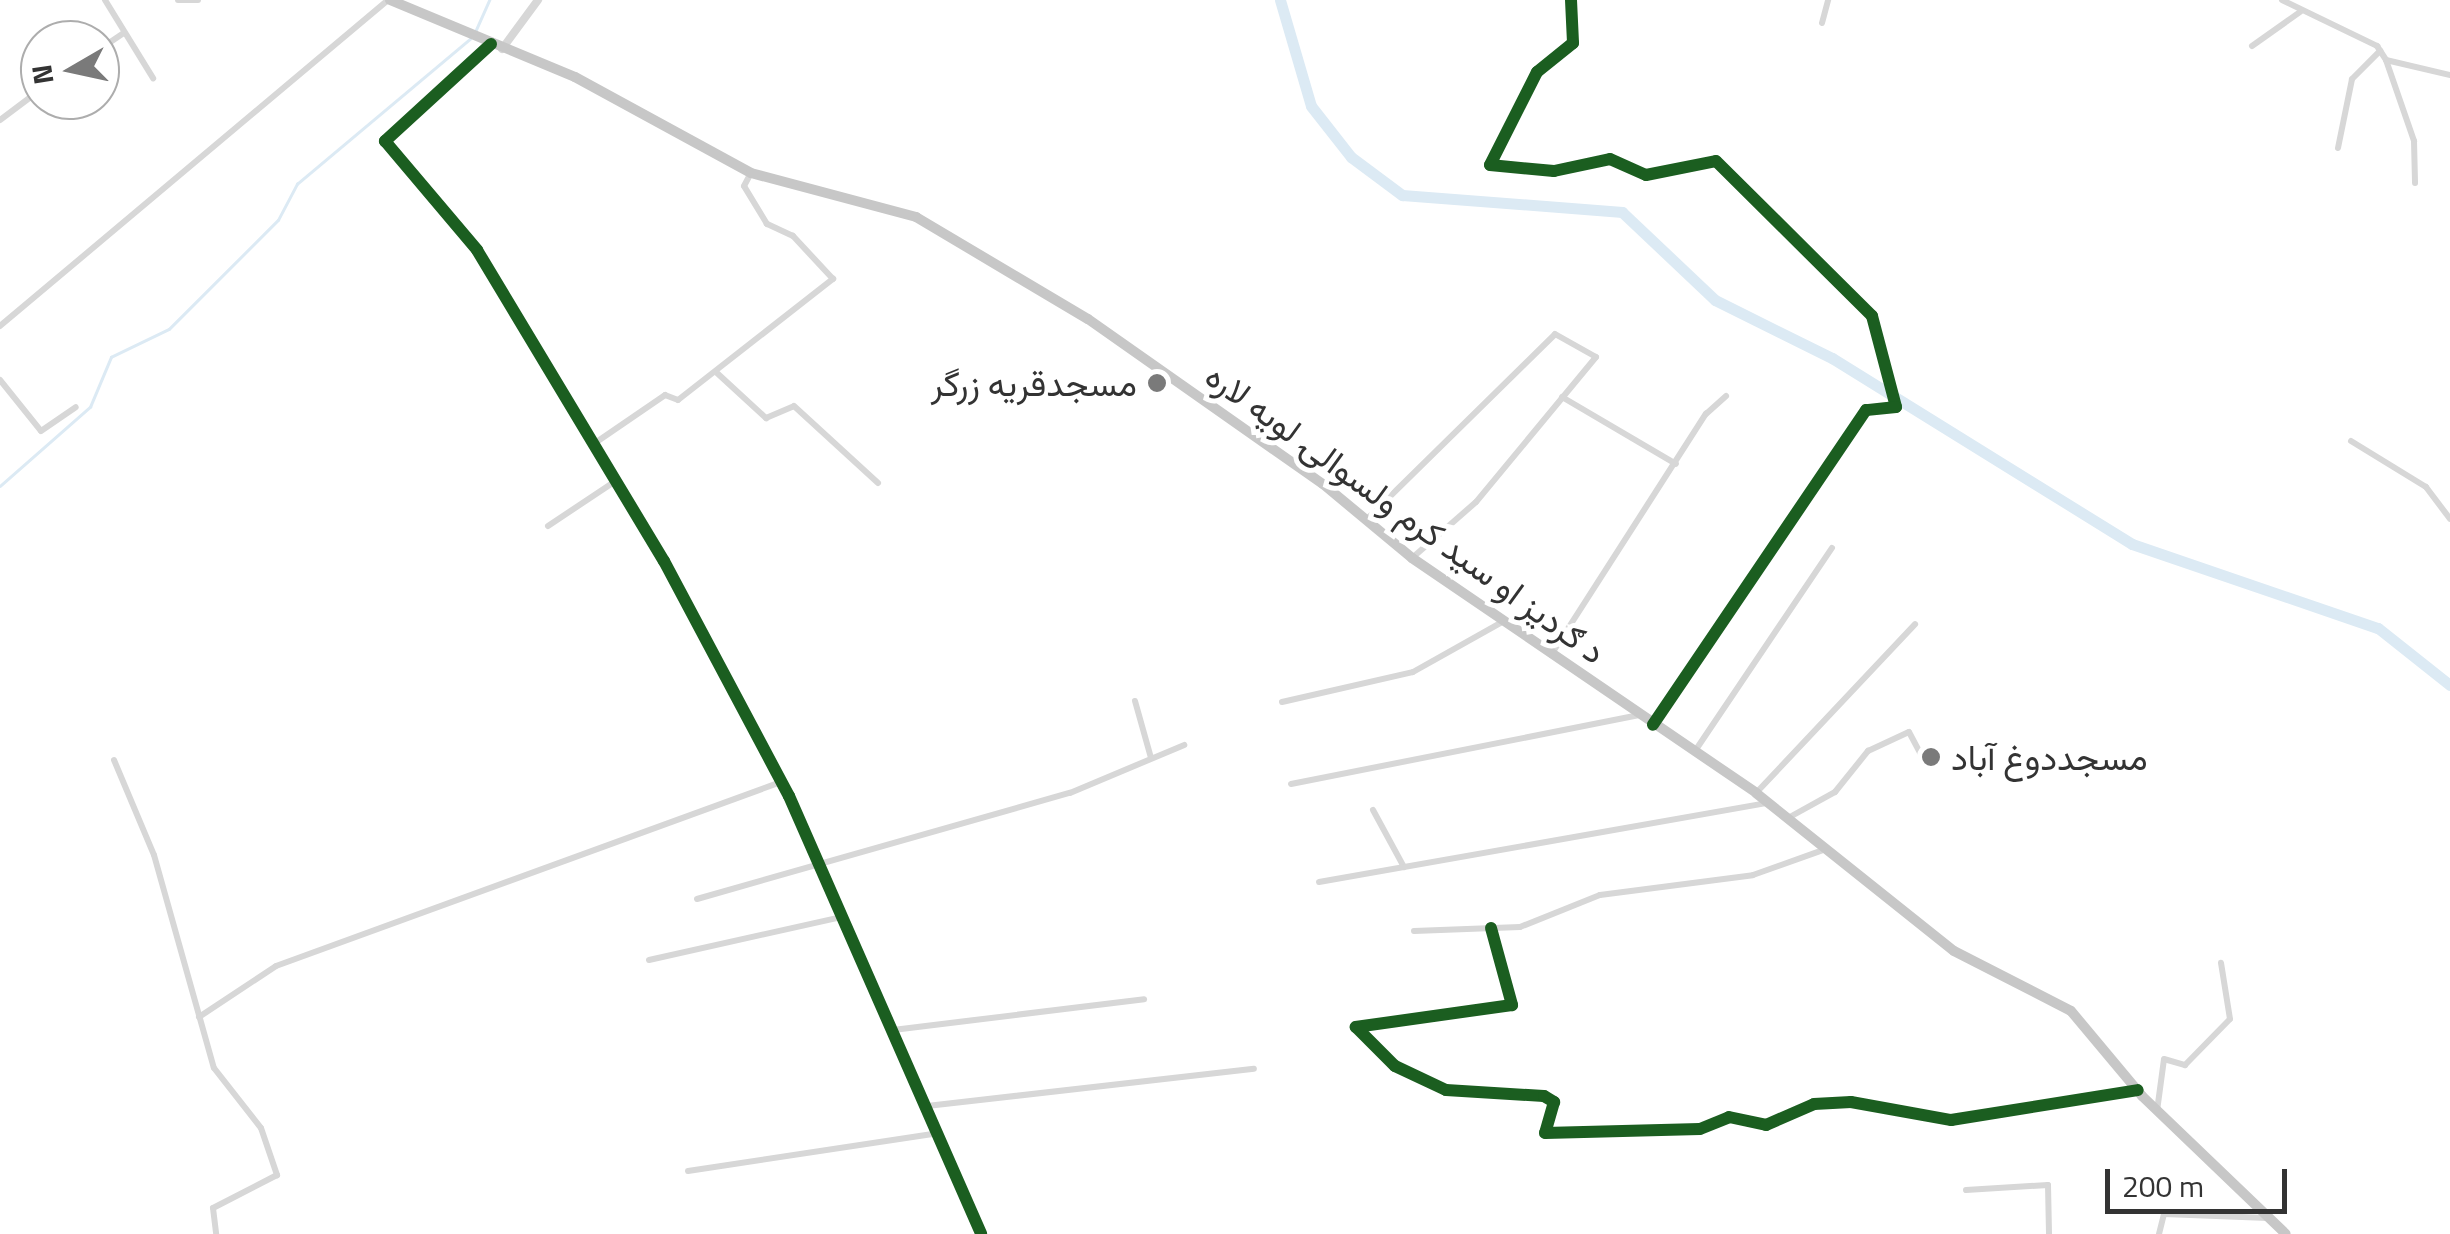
<!DOCTYPE html>
<html>
<head>
<meta charset="utf-8">
<style>
  body { margin:0 }
  #map { position:relative; width:2450px; height:1234px; overflow:hidden; background:#fff; font-family:"Titillium Web",Vazirmatn,sans-serif }
  div>[style] { position:absolute }
  .stream>* { height:2.5px; margin:-1.25px; padding:0 1.25px; transform-origin:1.25px; border-radius:1.25px; background:#dceaf4 }
  .river>* { height:11px; margin:-5.5px; padding:0 5.5px; transform-origin:5.5px; border-radius:5.5px; background:#dceaf4 }
  .minor>* { height:6px; margin:-3px; padding:0 3px; transform-origin:3px; border-radius:3px; background:#d7d7d7 }
  .tertiary>* { height:8px; margin:-4px; padding:0 4px; transform-origin:4px; border-radius:4px; background:#d7d7d7 }
  .trunk>* { height:10px; margin:-5px; padding:0 5px; transform-origin:5px; border-radius:5px; background:#c7c7c7 }
  .cycleway>* { height:12px; margin:-6px; padding:0 6px; transform-origin:6px; border-radius:6px; background:#1b5e20 }
  .dots>* { width:28px; height:28px; translate:-50% -50%; box-sizing:border-box; border:5px solid #fff; border-radius:50% }
  span { translate:-50% -50%; white-space:nowrap; text-align:center; line-height:1.15; -webkit-text-stroke:10px #fff; paint-order:stroke }
  .poi-label { font-size:35px; color:#333 }
  .right { translate:-100% -50%; text-align:right }
  .left { translate:0 -50%; text-align:left }
  .street-label { font-size:35px; color:#333 }
  .north { position:absolute; left:20px; top:20px; width:100px; height:100px; box-sizing:border-box; background:#fff; border:2px solid #adadad; border-radius:50%; rotate:261deg; font-size:28px; font-weight:700; line-height:40px; text-align:center; color:#333 }
  .north::after { content:''; display:block; margin:auto; width:35px; height:45px; background:#7a7a7a; clip-path:polygon(50% 0,100% 100%,50% 72%,0 100%) }
  .scale { position:absolute; left:2105px; top:1169px; width:182px; height:45px; box-sizing:border-box; border:5px solid #333; border-top:0; padding-left:12px; font-size:30px; line-height:35px; white-space:nowrap; color:#333; -webkit-text-stroke:8px #fff; paint-order:stroke }
</style>
</head>
<body>
<div id="map">
  <div class="stream">
    <i style="left:475px;top:32px;width:35px;rotate:-66deg"></i>
    <i style="left:0;top:486px;width:120px;rotate:-41.3deg"></i>
    <i style="left:90px;top:407px;width:54px;rotate:-67.2deg"></i>
    <i style="left:111px;top:357px;width:64px;rotate:-25.8deg"></i>
    <i style="left:169px;top:329px;width:154px;rotate:-45deg"></i>
    <i style="left:278px;top:220px;width:41px;rotate:-62.2deg"></i>
    <i style="left:297px;top:184px;width:226px;rotate:-40deg"></i>
  </div>
  <div class="river">
    <i style="left:1280px;top:0;width:110px;rotate:73.7deg"></i>
    <i style="left:1311px;top:106px;width:65px;rotate:51.9deg"></i>
    <i style="left:1351px;top:157px;width:64px;rotate:36.7deg"></i>
    <i style="left:1402px;top:195px;width:221px;rotate:4.4deg"></i>
    <i style="left:1622px;top:212px;width:128px;rotate:43.4deg"></i>
    <i style="left:1715px;top:300px;width:131px;rotate:26.4deg"></i>
    <i style="left:1832px;top:358px;width:353px;rotate:31.8deg"></i>
    <i style="left:2132px;top:544px;width:260px;rotate:18.9deg"></i>
    <i style="left:2378px;top:628px;width:92px;rotate:38.4deg"></i>
  </div>
  <div class="minor">
    <i style="left:105px;top:0;width:92px;rotate:58.4deg"></i>
    <i style="left:178px;top:0;width:20px"></i>
    <i style="left:1571px;top:0;width:43px;rotate:87.3deg"></i>
    <i style="left:1573px;top:43px;width:46px;rotate:141.1deg"></i>
    <i style="left:1537px;top:72px;width:104px;rotate:116.8deg"></i>
    <i style="left:1490px;top:165px;width:64px;rotate:5.4deg"></i>
    <i style="left:1554px;top:171px;width:57px;rotate:-12.1deg"></i>
    <i style="left:1610px;top:159px;width:39px;rotate:24deg"></i>
    <i style="left:1646px;top:175px;width:71px;rotate:-11.3deg"></i>
    <i style="left:1716px;top:161px;width:220px;rotate:44.8deg"></i>
    <i style="left:1872px;top:316px;width:94px;rotate:75.2deg"></i>
    <i style="left:1896px;top:407px;width:30px;rotate:174deg"></i>
    <i style="left:1866px;top:410px;width:379px;rotate:124deg"></i>
    <i style="left:2282px;top:0;width:106px;rotate:25.8deg"></i>
    <i style="left:2377px;top:46px;width:17px;rotate:57deg"></i>
    <i style="left:2386px;top:60px;width:66px;rotate:13.2deg"></i>
    <i style="left:1822px;top:23px;width:24px;rotate:-75deg"></i>
    <i style="left:491px;top:44px;width:144px;rotate:137.5deg"></i>
    <i style="left:385px;top:141px;width:143px;rotate:49.8deg"></i>
    <i style="left:477px;top:250px;width:363px;rotate:59deg"></i>
    <i style="left:664px;top:561px;width:266px;rotate:62deg"></i>
    <i style="left:789px;top:796px;width:478px;rotate:66.3deg"></i>
    <i style="left:2252px;top:46px;width:59px;rotate:-35.3deg"></i>
    <i style="left:100px;top:49px;width:29px;rotate:-34deg"></i>
    <i style="left:2386px;top:60px;width:86px;rotate:70.9deg"></i>
    <i style="left:2414px;top:141px;width:42px;rotate:88.6deg"></i>
    <i style="left:0;top:120px;width:50px;rotate:-36.9deg"></i>
    <i style="left:2338px;top:148px;width:70px;rotate:-78.5deg"></i>
    <i style="left:2352px;top:79px;width:40px;rotate:-45deg"></i>
    <i style="left:0;top:326px;width:507px;rotate:-40.04deg"></i>
    <i style="left:717px;top:373px;width:67px;rotate:42.6deg"></i>
    <i style="left:766px;top:418px;width:30px;rotate:-23deg"></i>
    <i style="left:794px;top:406px;width:114px;rotate:42.5deg"></i>
    <i style="left:0;top:380px;width:65px;rotate:51.2deg"></i>
    <i style="left:41px;top:431px;width:42px;rotate:-34.4deg"></i>
    <i style="left:1562px;top:397px;width:132px;rotate:30.4deg"></i>
    <i style="left:2351px;top:441px;width:88px;rotate:31.5deg"></i>
    <i style="left:2426px;top:487px;width:40px;rotate:53deg"></i>
    <i style="left:595px;top:443px;width:85px;rotate:-34.4deg"></i>
    <i style="left:665px;top:395px;width:14px;rotate:21deg"></i>
    <i style="left:678px;top:400px;width:197px;rotate:-38deg"></i>
    <i style="left:833px;top:279px;width:59px;rotate:-132.9deg"></i>
    <i style="left:793px;top:236px;width:29px;rotate:-155deg"></i>
    <i style="left:767px;top:224px;width:44px;rotate:-121.2deg"></i>
    <i style="left:744px;top:186px;width:15px;rotate:-62deg"></i>
    <i style="left:1366px;top:520px;width:265px;rotate:-44.5deg"></i>
    <i style="left:1555px;top:334px;width:47px;rotate:29.3deg"></i>
    <i style="left:1596px;top:357px;width:188px;rotate:129.6deg"></i>
    <i style="left:1476px;top:502px;width:85px;rotate:138.8deg"></i>
    <i style="left:548px;top:526px;width:83px;rotate:-33.7deg"></i>
    <i style="left:1551px;top:655px;width:287px;rotate:-57.3deg"></i>
    <i style="left:1706px;top:414px;width:27px;rotate:-42deg"></i>
    <i style="left:1135px;top:701px;width:59px;rotate:74.3deg"></i>
    <i style="left:1282px;top:702px;width:134px;rotate:-12.9deg"></i>
    <i style="left:1413px;top:672px;width:102px;rotate:-29.3deg"></i>
    <i style="left:1695px;top:751px;width:245px;rotate:-56deg"></i>
    <i style="left:114px;top:760px;width:103px;rotate:67.2deg"></i>
    <i style="left:154px;top:855px;width:221px;rotate:74.3deg"></i>
    <i style="left:214px;top:1068px;width:76px;rotate:51.9deg"></i>
    <i style="left:261px;top:1128px;width:50px;rotate:71.2deg"></i>
    <i style="left:277px;top:1175px;width:72px;rotate:152.7deg"></i>
    <i style="left:213px;top:1208px;width:26px;rotate:83deg"></i>
    <i style="left:1291px;top:784px;width:355px;rotate:-11.2deg"></i>
    <i style="left:1756px;top:793px;width:232px;rotate:-46.7deg"></i>
    <i style="left:1373px;top:810px;width:65px;rotate:61.5deg"></i>
    <i style="left:1788px;top:818px;width:54px;rotate:-29deg"></i>
    <i style="left:1835px;top:792px;width:53px;rotate:-51.2deg"></i>
    <i style="left:1868px;top:751px;width:45px;rotate:-24.9deg"></i>
    <i style="left:1909px;top:732px;width:36px;rotate:62deg"></i>
    <i style="left:1319px;top:882px;width:454px;rotate:-10deg"></i>
    <i style="left:697px;top:899px;width:388px;rotate:-15.9deg"></i>
    <i style="left:1070px;top:793px;width:124px;rotate:-22.8deg"></i>
    <i style="left:1491px;top:928px;width:80px;rotate:74.7deg"></i>
    <i style="left:1512px;top:1005px;width:158px;rotate:172deg"></i>
    <i style="left:1356px;top:1027px;width:55px;rotate:45deg"></i>
    <i style="left:1395px;top:1066px;width:56px;rotate:25.2deg"></i>
    <i style="left:1446px;top:1090px;width:98px;rotate:3.5deg"></i>
    <i style="left:1544px;top:1096px;width:12px;rotate:31deg"></i>
    <i style="left:1554px;top:1102px;width:32px;rotate:106deg"></i>
    <i style="left:1545px;top:1133px;width:155px;rotate:-1.5deg"></i>
    <i style="left:1700px;top:1129px;width:31px;rotate:-22deg"></i>
    <i style="left:1729px;top:1117px;width:38px;rotate:12deg"></i>
    <i style="left:1766px;top:1125px;width:52px;rotate:-23.6deg"></i>
    <i style="left:1814px;top:1104px;width:37px;rotate:-3deg"></i>
    <i style="left:1851px;top:1102px;width:102px;rotate:10.2deg"></i>
    <i style="left:1951px;top:1120px;width:189px;rotate:-9.1deg"></i>
    <i style="left:1414px;top:931px;width:106px;rotate:-2.2deg"></i>
    <i style="left:1520px;top:927px;width:86px;rotate:-21.8deg"></i>
    <i style="left:1600px;top:895px;width:154px;rotate:-7.4deg"></i>
    <i style="left:1753px;top:875px;width:77px;rotate:-19.6deg"></i>
    <i style="left:649px;top:960px;width:198px;rotate:-12.6deg"></i>
    <i style="left:199px;top:1017px;width:92px;rotate:-33.5deg"></i>
    <i style="left:276px;top:966px;width:537px;rotate:-20.02deg"></i>
    <i style="left:893px;top:1030px;width:253px;rotate:-7deg"></i>
    <i style="left:927px;top:1106px;width:329px;rotate:-6.5deg"></i>
    <i style="left:2157px;top:1111px;width:52px;rotate:-82.3deg"></i>
    <i style="left:2164px;top:1059px;width:22px;rotate:16deg"></i>
    <i style="left:2185px;top:1065px;width:64px;rotate:-45.6deg"></i>
    <i style="left:2230px;top:1019px;width:57px;rotate:-99.1deg"></i>
    <i style="left:688px;top:1171px;width:254px;rotate:-8.6deg"></i>
    <i style="left:1966px;top:1190px;width:82px;rotate:-3.5deg"></i>
    <i style="left:2048px;top:1185px;width:49px;rotate:88.8deg"></i>
    <i style="left:2159px;top:1234px;width:21px;rotate:-76deg"></i>
    <i style="left:2164px;top:1214px;width:104px;rotate:2.2deg"></i>
  </div>
  <div class="tertiary">
    <i style="left:502px;top:49px;width:61px;rotate:-53.7deg"></i>
  </div>
  <div class="trunk">
    <i style="left:390px;top:0;width:200px;rotate:22.6deg"></i>
    <i style="left:575px;top:77px;width:200px;rotate:28.6deg"></i>
    <i style="left:751px;top:173px;width:171px;rotate:14.9deg"></i>
    <i style="left:916px;top:217px;width:200px;rotate:30.7deg"></i>
    <i style="left:1088px;top:319px;width:287px;rotate:35.1deg"></i>
    <i style="left:1323px;top:484px;width:116px;rotate:39.7deg"></i>
    <i style="left:1412px;top:558px;width:417px;rotate:34.3deg"></i>
    <i style="left:1756px;top:793px;width:253px;rotate:38.6deg"></i>
    <i style="left:1954px;top:951px;width:131px;rotate:27.1deg"></i>
    <i style="left:2071px;top:1011px;width:111px;rotate:50.1deg"></i>
    <i style="left:2142px;top:1096px;width:199px;rotate:43.8deg"></i>
  </div>
  <div class="cycleway">
    <i style="left:1571px;top:0;width:43px;rotate:87.3deg"></i>
    <i style="left:1573px;top:43px;width:46px;rotate:141.1deg"></i>
    <i style="left:1537px;top:72px;width:104px;rotate:116.8deg"></i>
    <i style="left:1490px;top:165px;width:64px;rotate:5.4deg"></i>
    <i style="left:1554px;top:171px;width:57px;rotate:-12.1deg"></i>
    <i style="left:1610px;top:159px;width:39px;rotate:24deg"></i>
    <i style="left:1646px;top:175px;width:71px;rotate:-11.3deg"></i>
    <i style="left:1716px;top:161px;width:220px;rotate:44.8deg"></i>
    <i style="left:1872px;top:316px;width:94px;rotate:75.2deg"></i>
    <i style="left:1896px;top:407px;width:30px;rotate:174deg"></i>
    <i style="left:1866px;top:410px;width:380px;rotate:124.1deg"></i>
    <i style="left:491px;top:44px;width:144px;rotate:137.5deg"></i>
    <i style="left:385px;top:141px;width:143px;rotate:49.8deg"></i>
    <i style="left:477px;top:250px;width:363px;rotate:59deg"></i>
    <i style="left:664px;top:561px;width:266px;rotate:62deg"></i>
    <i style="left:789px;top:796px;width:478px;rotate:66.3deg"></i>
    <i style="left:1491px;top:928px;width:80px;rotate:74.7deg"></i>
    <i style="left:1512px;top:1005px;width:158px;rotate:172deg"></i>
    <i style="left:1356px;top:1027px;width:55px;rotate:45deg"></i>
    <i style="left:1395px;top:1066px;width:56px;rotate:25.2deg"></i>
    <i style="left:1446px;top:1090px;width:98px;rotate:3.5deg"></i>
    <i style="left:1544px;top:1096px;width:12px;rotate:31deg"></i>
    <i style="left:1554px;top:1102px;width:32px;rotate:106deg"></i>
    <i style="left:1545px;top:1133px;width:155px;rotate:-1.5deg"></i>
    <i style="left:1700px;top:1129px;width:31px;rotate:-22deg"></i>
    <i style="left:1729px;top:1117px;width:38px;rotate:12deg"></i>
    <i style="left:1766px;top:1125px;width:52px;rotate:-23.6deg"></i>
    <i style="left:1814px;top:1104px;width:37px;rotate:-3deg"></i>
    <i style="left:1851px;top:1102px;width:102px;rotate:10.2deg"></i>
    <i style="left:1951px;top:1120px;width:189px;rotate:-9.1deg"></i>
  </div>
  <div class="dots">
    <i style="left:1157px;top:383px;background:#7a7a7a"></i>
    <i style="left:1931px;top:757px;background:#7a7a7a"></i>
  </div>
  <div class="poi-label">
    <span class="right" style="left:1137px;top:383px">مسجدقریه زرگر</span>
    <span class="left" style="left:1951px;top:757px">مسجددوغ آباد</span>
  </div>
  <div class="street-label">
    <span style="left:1406px;top:513px;rotate:36deg">د ګردیز او سید کرم ولسوالۍ لویه لاره</span>
  </div>
  <div class="north">N</div>
  <div class="scale">200 m</div>
</div>
</body>
</html>
